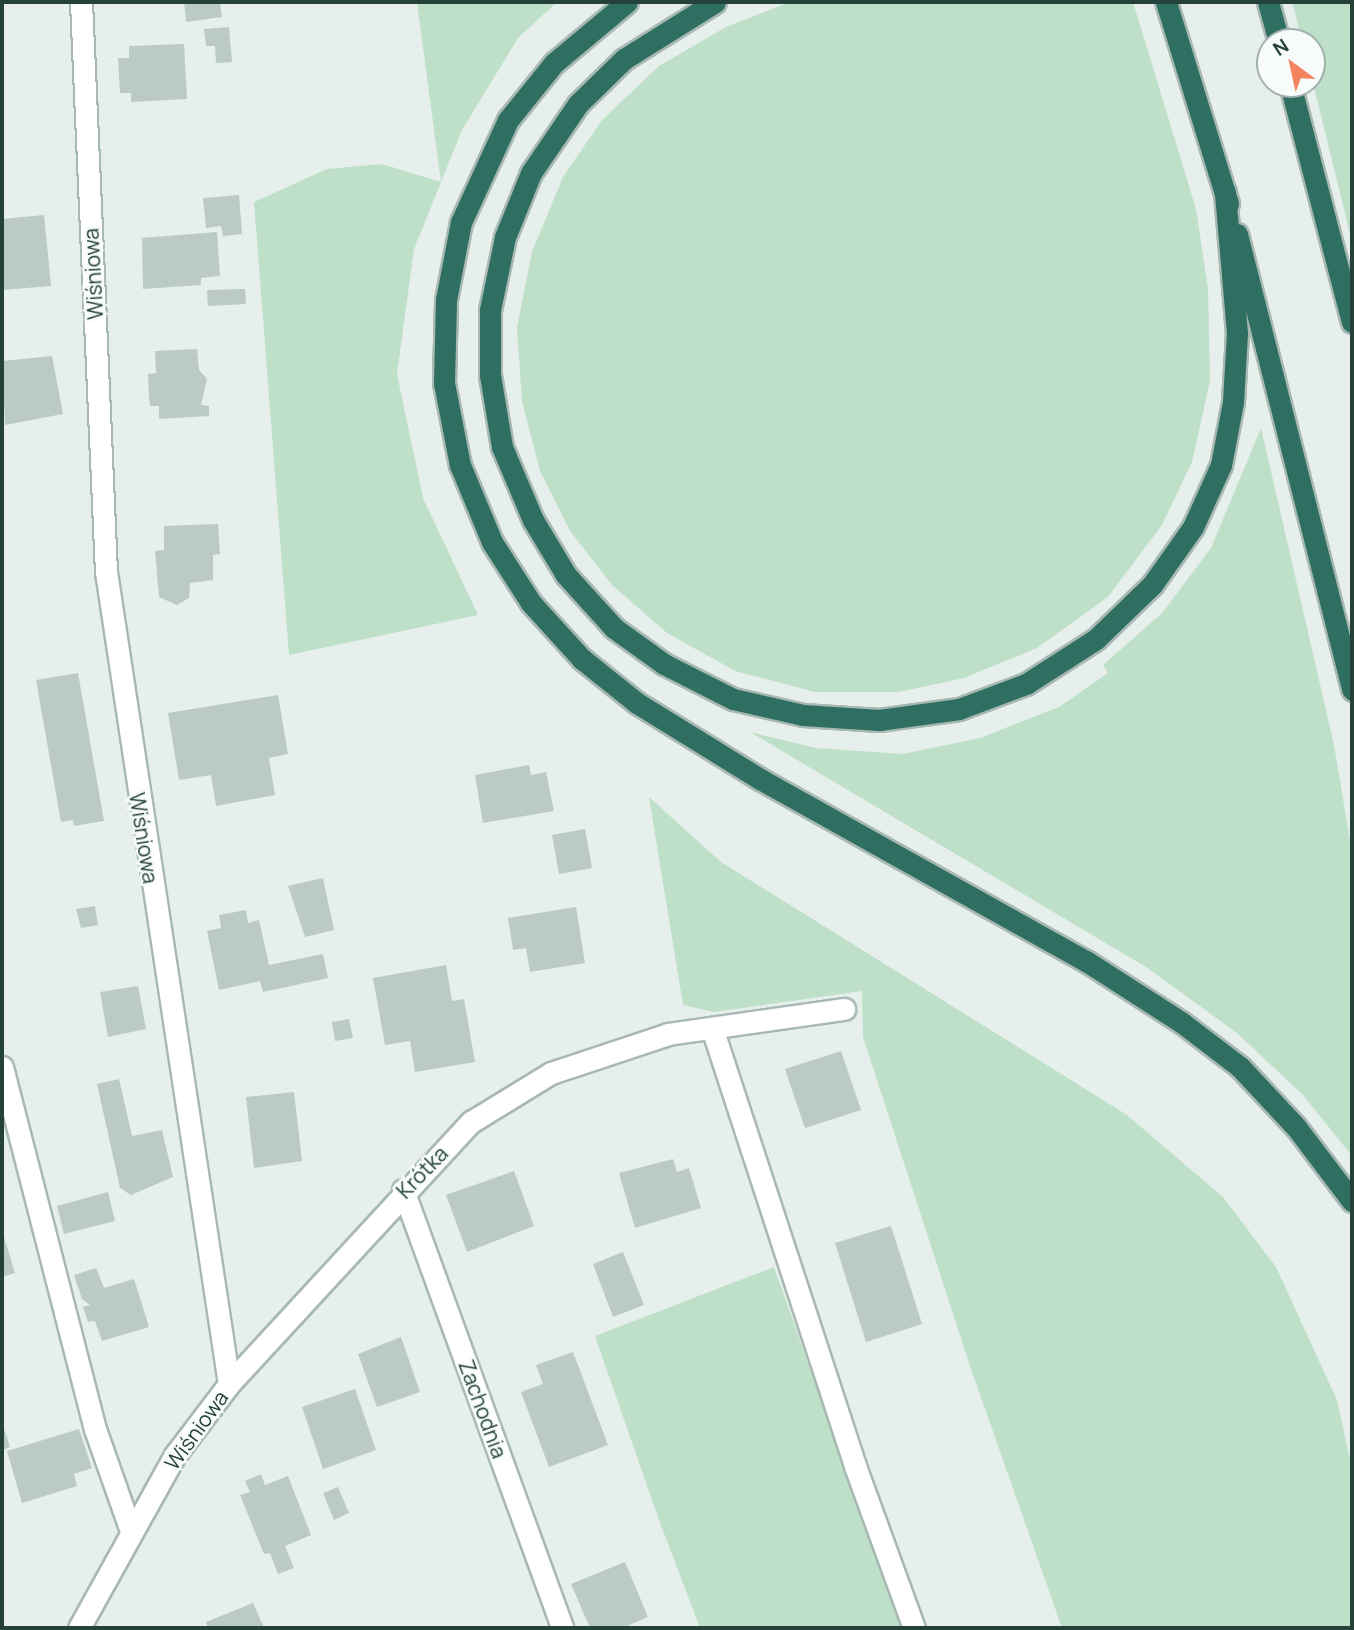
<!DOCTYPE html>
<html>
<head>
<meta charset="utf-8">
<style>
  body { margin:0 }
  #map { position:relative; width:1354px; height:1630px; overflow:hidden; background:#e6efeb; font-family:Manrope,sans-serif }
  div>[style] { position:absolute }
  .green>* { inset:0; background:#bfe0c8 }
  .building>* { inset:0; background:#bbcac4 }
  .roads { filter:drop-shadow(2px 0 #a8b8b2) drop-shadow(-2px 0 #a8b8b2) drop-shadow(0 2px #a8b8b2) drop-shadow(0 -2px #a8b8b2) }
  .minor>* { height:21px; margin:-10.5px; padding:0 10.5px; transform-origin:10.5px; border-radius:10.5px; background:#fff }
  .highway>* { height:21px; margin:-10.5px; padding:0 10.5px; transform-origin:10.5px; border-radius:10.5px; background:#2f6f62 }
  span { translate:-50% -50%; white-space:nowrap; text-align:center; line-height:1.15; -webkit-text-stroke:5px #f7fbf9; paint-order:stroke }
  .street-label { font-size:21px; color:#24423a }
  .frame { position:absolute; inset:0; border:4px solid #24423a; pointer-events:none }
  .north { position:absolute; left:1256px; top:28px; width:70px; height:70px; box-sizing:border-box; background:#f7fbf9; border:2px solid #a3b1ad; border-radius:50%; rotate:327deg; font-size:19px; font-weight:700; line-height:28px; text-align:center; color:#24423a }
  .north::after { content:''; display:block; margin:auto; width:24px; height:32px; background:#f4845f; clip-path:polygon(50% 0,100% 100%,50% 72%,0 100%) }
</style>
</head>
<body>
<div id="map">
  <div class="green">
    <i style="clip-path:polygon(417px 2px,557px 2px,518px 38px,462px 130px,441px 182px,414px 249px,397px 374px,423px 498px,478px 615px,289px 655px,254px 202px,327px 169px,382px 164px,441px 182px)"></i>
    <i style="clip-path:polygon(790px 2px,1133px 2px,1196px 209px,1208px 288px,1210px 381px,1192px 462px,1162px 525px,1108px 597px,1037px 648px,964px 678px,899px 692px,815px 692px,735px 671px,667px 633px,612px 585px,570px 531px,540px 471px,522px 401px,517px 328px,532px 252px,563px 177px,602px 120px,659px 66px,726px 27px)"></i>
    <i style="clip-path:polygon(1292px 2px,1352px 2px,1352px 242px,1312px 79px,1312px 42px,1303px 42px)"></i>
    <i style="clip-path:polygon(1261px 428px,1334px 745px,1352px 852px,1352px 1156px,1303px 1095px,1237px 1033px,1146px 967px,750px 732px,816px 748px,903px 754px,980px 738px,1059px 707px,1108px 673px,1103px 665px,1162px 613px,1211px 548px)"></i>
    <i style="clip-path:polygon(649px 797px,721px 862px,1127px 1115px,1223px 1197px,1276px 1267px,1337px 1400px,1352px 1469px,1352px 1628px,1062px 1628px,970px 1366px,863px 1037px,862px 991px,714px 1012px,683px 1005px)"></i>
    <i style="clip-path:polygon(774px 1267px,902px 1628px,700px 1628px,659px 1520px,595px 1336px)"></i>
  </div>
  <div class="building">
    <i style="clip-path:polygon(184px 2px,220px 2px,222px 17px,186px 22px)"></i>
    <i style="clip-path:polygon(229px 27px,232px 62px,216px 63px,215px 46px,206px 46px,204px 29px)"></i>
    <i style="clip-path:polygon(184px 44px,187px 99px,131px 102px,131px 93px,120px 93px,118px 58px,129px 58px,129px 46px)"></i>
    <i style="clip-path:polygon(239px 195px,242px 234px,223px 236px,221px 226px,206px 228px,203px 198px)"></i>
    <i style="clip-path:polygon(44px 215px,51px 286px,2px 290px,2px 219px)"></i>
    <i style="clip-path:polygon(217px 232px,220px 276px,201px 278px,201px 285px,143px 289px,142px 238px)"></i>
    <i style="clip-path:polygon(245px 289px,246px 304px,208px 306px,207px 290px)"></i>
    <i style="clip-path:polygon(197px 349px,199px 370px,207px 379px,201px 405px,209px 406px,209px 416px,159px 419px,159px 406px,150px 406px,149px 396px,148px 374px,156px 373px,155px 351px)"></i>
    <i style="clip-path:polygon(52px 356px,63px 414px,5px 425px,2px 361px)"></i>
    <i style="clip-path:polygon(218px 524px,220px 554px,213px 555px,213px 580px,190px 583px,189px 598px,177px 605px,159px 597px,155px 551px,164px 550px,164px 526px)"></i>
    <i style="clip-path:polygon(78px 673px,104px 821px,74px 826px,73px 820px,61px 822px,36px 680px)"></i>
    <i style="clip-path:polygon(278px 695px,288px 754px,269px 758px,275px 795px,216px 806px,211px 775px,179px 780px,168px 713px)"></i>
    <i style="clip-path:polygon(529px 765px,531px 775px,546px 772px,554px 811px,483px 823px,475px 775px)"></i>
    <i style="clip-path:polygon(585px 829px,592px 868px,559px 874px,552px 835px)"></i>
    <i style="clip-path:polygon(323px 878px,334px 930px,305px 937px,288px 886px)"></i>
    <i style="clip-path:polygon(95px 906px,98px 925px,81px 928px,76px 909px)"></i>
    <i style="clip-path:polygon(576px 907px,585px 963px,530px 972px,526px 948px,513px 950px,508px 918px)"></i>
    <i style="clip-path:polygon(246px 910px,248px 923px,259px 920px,269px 965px,323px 954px,328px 978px,263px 992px,260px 981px,219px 990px,207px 931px,221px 928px,219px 915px)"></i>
    <i style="clip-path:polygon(446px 965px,452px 1001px,464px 999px,475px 1062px,415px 1072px,410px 1041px,385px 1045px,373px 978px)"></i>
    <i style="clip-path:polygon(138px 986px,146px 1029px,108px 1037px,100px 992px)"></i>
    <i style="clip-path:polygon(349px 1019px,353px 1038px,335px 1041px,332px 1022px)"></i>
    <i style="clip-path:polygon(841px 1051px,861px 1110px,805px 1128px,785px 1069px)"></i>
    <i style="clip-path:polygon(119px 1079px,132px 1136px,162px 1130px,173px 1177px,131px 1195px,120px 1188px,97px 1084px)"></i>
    <i style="clip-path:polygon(294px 1092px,302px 1161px,254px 1168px,246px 1097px)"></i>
    <i style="clip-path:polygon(673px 1159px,677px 1172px,689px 1168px,701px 1208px,635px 1228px,619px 1173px)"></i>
    <i style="clip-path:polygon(514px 1171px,534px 1226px,467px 1252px,446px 1195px)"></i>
    <i style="clip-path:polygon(108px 1192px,115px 1221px,64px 1234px,57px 1206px)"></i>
    <i style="clip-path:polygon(891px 1226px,922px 1324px,866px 1342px,835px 1243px)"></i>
    <i style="clip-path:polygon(2px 1230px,15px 1273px,2px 1277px)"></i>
    <i style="clip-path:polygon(623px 1252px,644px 1305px,613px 1317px,593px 1264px)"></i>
    <i style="clip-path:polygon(96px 1268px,104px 1288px,134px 1279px,149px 1327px,102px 1341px,95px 1321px,88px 1322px,83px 1307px,90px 1305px,82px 1299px,74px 1275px)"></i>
    <i style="clip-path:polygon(401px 1337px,420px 1392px,377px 1407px,358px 1354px)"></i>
    <i style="clip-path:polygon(573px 1352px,608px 1445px,549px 1467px,521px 1392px,543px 1384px,536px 1365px)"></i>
    <i style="clip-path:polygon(355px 1389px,376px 1450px,323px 1469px,302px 1407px)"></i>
    <i style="clip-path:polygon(2px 1422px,10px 1447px,2px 1450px)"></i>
    <i style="clip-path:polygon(79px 1429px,92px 1468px,74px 1474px,77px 1486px,22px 1503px,7px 1451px)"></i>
    <i style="clip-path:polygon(261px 1474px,265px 1485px,288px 1476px,311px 1535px,285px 1546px,294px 1568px,278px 1574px,270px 1553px,264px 1554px,240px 1495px,250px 1492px,245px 1481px)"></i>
    <i style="clip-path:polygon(338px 1487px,349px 1513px,334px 1520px,323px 1493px)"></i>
    <i style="clip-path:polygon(625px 1562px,648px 1617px,622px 1628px,590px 1628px,571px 1584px)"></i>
    <i style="clip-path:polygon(253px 1603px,264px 1628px,208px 1628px,206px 1622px)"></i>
  </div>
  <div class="roads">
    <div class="minor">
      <i style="left:712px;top:1028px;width:461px;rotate:71.9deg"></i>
      <i style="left:855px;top:1466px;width:172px;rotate:70deg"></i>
      <i style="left:2px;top:1067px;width:374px;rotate:75.6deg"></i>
      <i style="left:95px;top:1429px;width:108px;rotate:70.6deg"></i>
      <i style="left:403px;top:1190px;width:466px;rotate:70deg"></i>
      <i style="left:229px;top:1384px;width:357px;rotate:-47.3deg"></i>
      <i style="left:471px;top:1122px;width:94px;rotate:-31.5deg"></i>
      <i style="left:551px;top:1073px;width:123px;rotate:-18.4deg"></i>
      <i style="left:668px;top:1034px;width:178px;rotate:-8.1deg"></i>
      <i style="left:79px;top:1628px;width:198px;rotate:-61deg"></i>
      <i style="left:175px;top:1455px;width:89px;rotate:-52.7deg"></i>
      <i style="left:229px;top:1384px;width:821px;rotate:-98.61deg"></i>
      <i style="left:106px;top:572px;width:571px;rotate:-92.51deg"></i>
    </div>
    <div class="highway">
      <i style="left:627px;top:2px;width:95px;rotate:140.1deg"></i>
      <i style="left:554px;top:63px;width:73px;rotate:128.9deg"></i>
      <i style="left:508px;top:120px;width:112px;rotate:114.7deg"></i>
      <i style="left:461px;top:222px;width:79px;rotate:100.9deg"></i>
      <i style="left:446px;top:300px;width:83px;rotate:91.4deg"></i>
      <i style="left:444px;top:383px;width:84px;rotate:79deg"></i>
      <i style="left:460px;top:465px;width:83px;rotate:67.4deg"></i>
      <i style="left:492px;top:542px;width:72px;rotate:57.4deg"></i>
      <i style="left:531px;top:603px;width:76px;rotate:47.7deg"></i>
      <i style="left:582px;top:659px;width:70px;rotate:38.7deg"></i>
      <i style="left:637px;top:703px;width:145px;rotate:31.7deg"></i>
      <i style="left:760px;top:779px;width:373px;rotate:29.2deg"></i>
      <i style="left:1086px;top:961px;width:113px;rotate:32.7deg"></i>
      <i style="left:1181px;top:1022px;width:74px;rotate:37.3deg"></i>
      <i style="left:1240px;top:1067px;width:82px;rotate:47deg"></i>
      <i style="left:1296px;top:1127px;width:93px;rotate:52.9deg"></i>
      <i style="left:715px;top:2px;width:107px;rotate:147.9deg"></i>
      <i style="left:624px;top:59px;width:64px;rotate:135.6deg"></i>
      <i style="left:578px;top:104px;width:83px;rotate:124.3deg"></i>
      <i style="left:531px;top:173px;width:69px;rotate:112.1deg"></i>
      <i style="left:505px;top:237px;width:75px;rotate:101.6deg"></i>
      <i style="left:490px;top:310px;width:65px;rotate:90deg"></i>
      <i style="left:490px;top:375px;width:73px;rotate:80.5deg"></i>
      <i style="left:502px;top:447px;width:79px;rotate:67deg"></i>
      <i style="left:533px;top:520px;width:64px;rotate:59deg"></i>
      <i style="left:566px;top:575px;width:72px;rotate:47.8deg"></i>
      <i style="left:614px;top:628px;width:62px;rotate:35.8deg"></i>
      <i style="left:664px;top:664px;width:77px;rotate:26.9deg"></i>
      <i style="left:733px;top:699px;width:72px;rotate:12.9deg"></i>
      <i style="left:803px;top:715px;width:76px;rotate:3.8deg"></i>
      <i style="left:879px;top:720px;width:81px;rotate:-7.8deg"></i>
      <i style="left:959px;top:709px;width:72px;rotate:-20.5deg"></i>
      <i style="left:1026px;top:684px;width:83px;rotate:-32.7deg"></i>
      <i style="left:1096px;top:639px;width:78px;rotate:-44deg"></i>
      <i style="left:1152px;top:585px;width:71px;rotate:-54.7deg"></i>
      <i style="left:1193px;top:527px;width:68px;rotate:-65.7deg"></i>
      <i style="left:1221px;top:465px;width:64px;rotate:-79.2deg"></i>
      <i style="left:1233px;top:402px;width:69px;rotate:-86.7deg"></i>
      <i style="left:1237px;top:333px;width:142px;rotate:-94.9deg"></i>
      <i style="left:1166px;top:2px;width:211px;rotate:72.9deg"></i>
      <i style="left:1268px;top:2px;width:41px;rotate:74.6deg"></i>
      <i style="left:1290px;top:84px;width:246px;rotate:75.4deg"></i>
      <i style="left:1237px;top:234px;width:470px;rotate:75.8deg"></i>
    </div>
  </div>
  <div class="street-label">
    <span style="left:93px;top:274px;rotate:-93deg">Wiśniowa</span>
    <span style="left:144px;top:838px;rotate:81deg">Wiśniowa</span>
    <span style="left:422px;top:1172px;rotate:-46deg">Krótka</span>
    <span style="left:483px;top:1409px;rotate:70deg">Zachodnia</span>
    <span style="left:196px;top:1430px;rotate:-54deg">Wiśniowa</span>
  </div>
  <div class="frame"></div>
  <div class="north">N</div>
</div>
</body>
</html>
